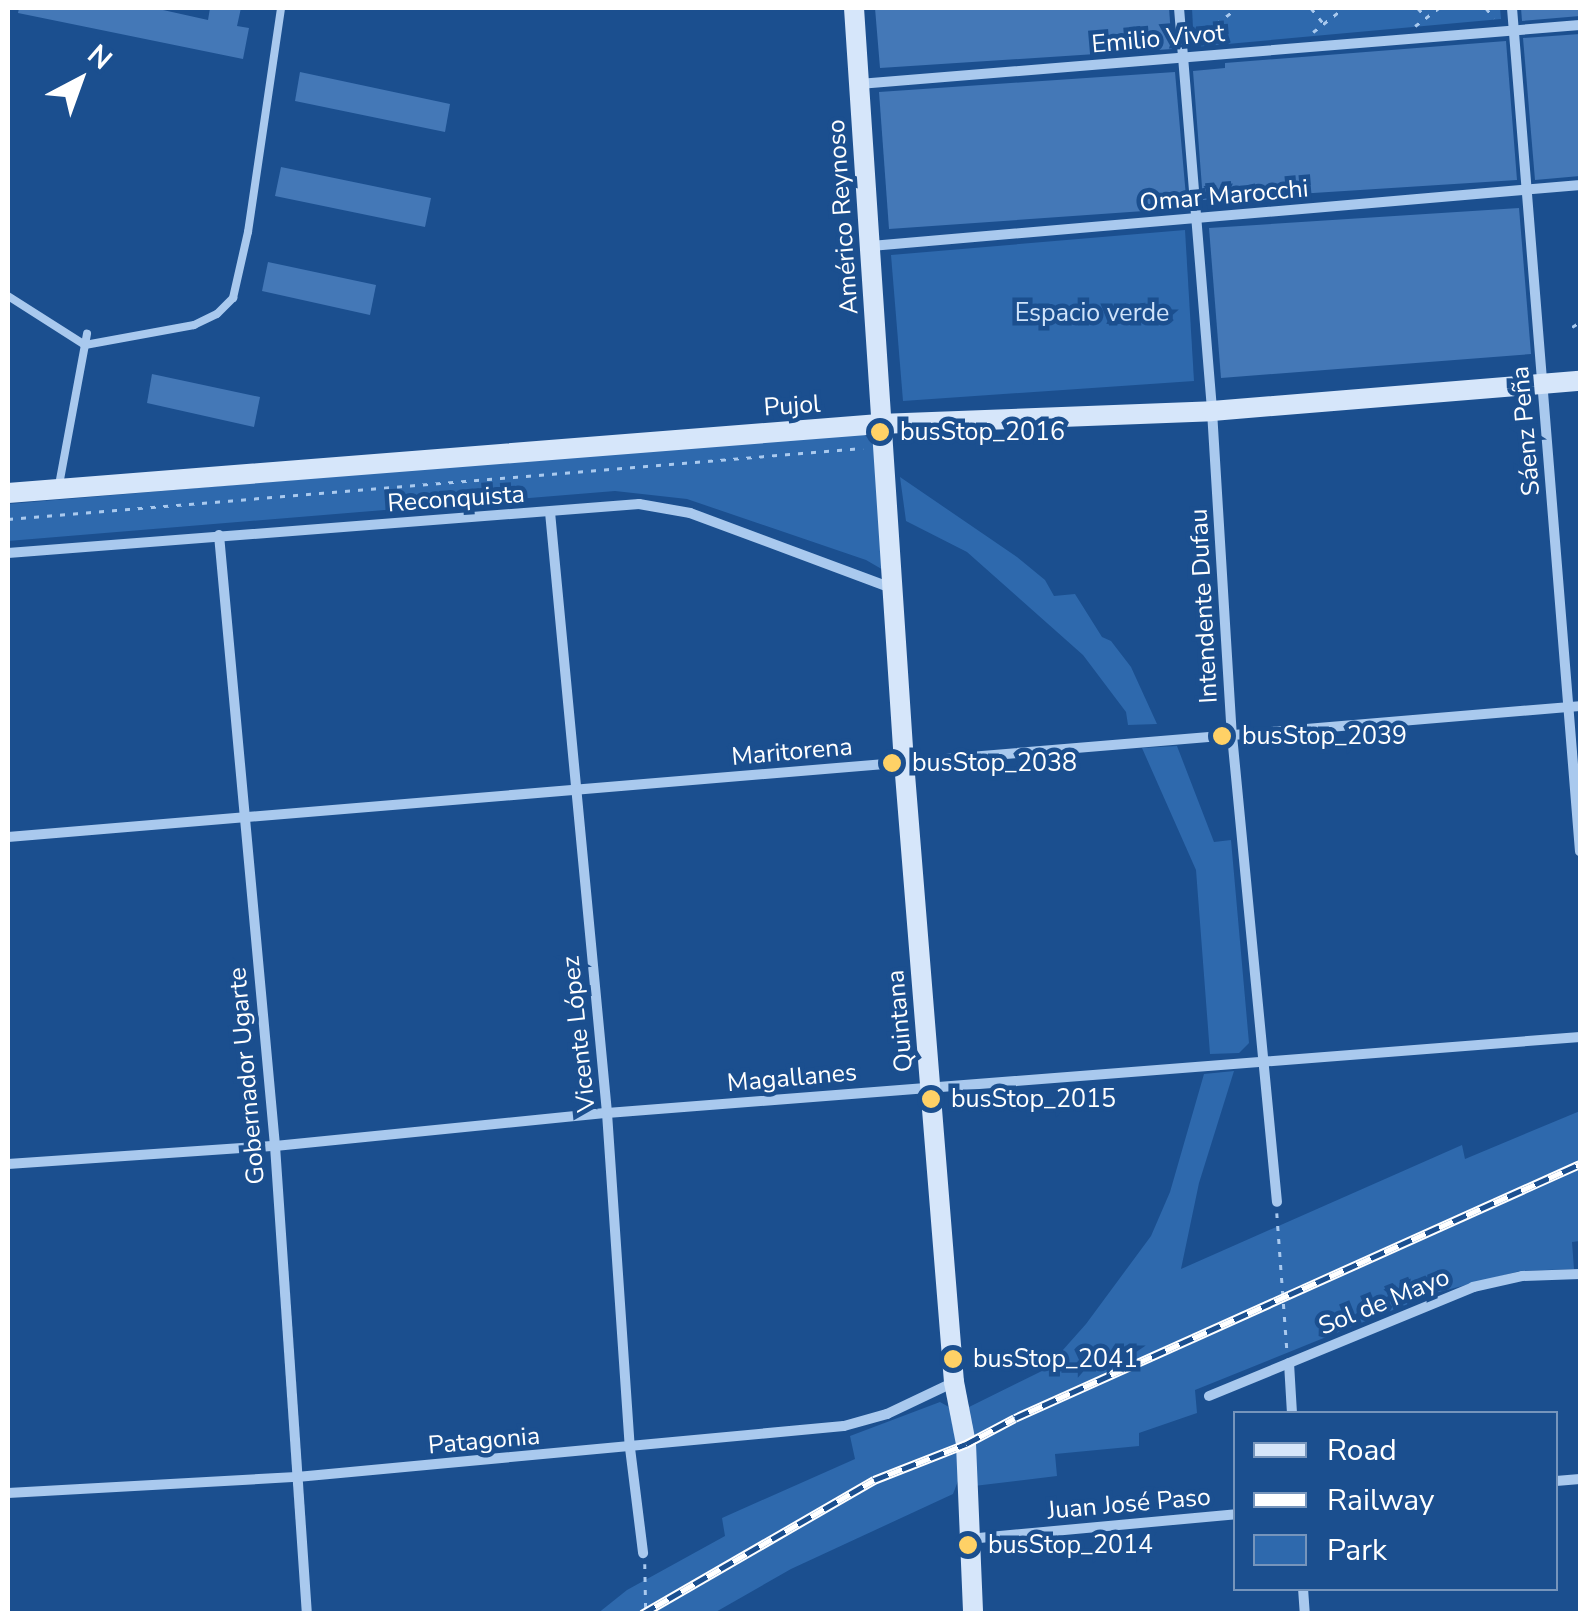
<!DOCTYPE html>
<html>
<head>
<meta charset="utf-8">
<style>
  body { margin:0 }
  #map { position:relative; width:1588px; height:1621px; overflow:hidden; background:#1b4f8f; font-family:"Nunito Sans",sans-serif }
  div>[style] { position:absolute }
  .green>* { inset:0; background:#2e69ad }
  .building>* { inset:0; background:#4478b7 }
  .path>* { height:2.5px; margin-top:-1.25px; transform-origin:0; background:repeating-linear-gradient(90deg,#a9c9ee 0 5px,transparent 0 13px) }
  .lane>* { height:8px; margin:-4px; padding:0 4px; transform-origin:4px; border-radius:4px; background:#a9c9ee }
  .street>* { height:10px; margin:-5px; padding:0 5px; transform-origin:5px; border-radius:5px; background:#a9c9ee }
  .secondary>* { height:20px; margin:-10px; padding:0 10px; transform-origin:10px; border-radius:10px; background:#d6e6fa }
  .rail>* { height:9px; margin-top:-4.5px; transform-origin:0; background:repeating-linear-gradient(90deg,#1b4f8f 0 15px,#fff 0 30px); box-sizing:border-box; border-block:2px solid #fff }
  .dots>* { width:28px; height:28px; translate:-50% -50%; box-sizing:border-box; border:5px solid #1b4f8f; border-radius:50% }
  span { translate:-50% -50%; white-space:nowrap; text-align:center; line-height:1.15; -webkit-text-stroke:9px #1b4f8f; paint-order:stroke }
  .street-label { font-size:25px; color:#fff }
  .park-label { font-size:25px; color:#cfe3fa }
  .poi-label { font-size:25px; color:#fff }
  .left { translate:0 -50%; text-align:left }
  .frame { position:absolute; inset:0; border:10px solid #fff; pointer-events:none }
  .legend { position:absolute; left:1233px; top:1411px; width:325px; height:180px; box-sizing:border-box; background:#1b4f8f; border:2px solid #7695bc; margin:0; padding:12px 18px; list-style:none; font-size:30px; color:#fff }
  .legend li { display:flex; align-items:center; gap:20px; height:50px }
  .legend b { width:50px; border:2px solid #7695bc }
  .north { position:absolute; left:30px; top:30px; width:100px; height:100px; -webkit-text-stroke:8px #1b4f8f; paint-order:stroke; rotate:41deg; font-size:28px; font-weight:700; line-height:40px; text-align:center; color:#fff }
  .north::after { content:''; display:block; margin:auto; width:35px; height:45px; background:#fff; clip-path:polygon(50% 0,100% 100%,50% 72%,0 100%) }
</style>
</head>
<body>
<div id="map">
  <div class="green">
    <i style="clip-path:polygon(1192px 8px,1500px 8px,1501px 19px,1194px 47px)"></i>
    <i style="clip-path:polygon(1185px 230px,1194px 381px,903px 401px,891px 255px)"></i>
    <i style="clip-path:polygon(860px 432px,875px 442px,885px 571px,866px 560px,687px 499px,615px 491px,8px 541px,8px 504px)"></i>
    <i style="clip-path:polygon(900px 477px,1017px 557px,1045px 580px,1054px 596px,1075px 594px,1102px 637px,1111px 641px,1131px 667px,1157px 724px,1128px 725px,1126px 712px,1083px 655px,967px 552px,906px 521px)"></i>
    <i style="clip-path:polygon(1177px 746px,1214px 842px,1231px 840px,1249px 1043px,1239px 1053px,1210px 1054px,1196px 870px,1142px 748px)"></i>
    <i style="clip-path:polygon(1234px 1071px,1199px 1183px,1181px 1269px,1462px 1145px,1465px 1159px,1580px 1111px,1580px 1241px,1572px 1242px,1574px 1269px,1520px 1271px,1435px 1293px,1195px 1390px,1197px 1413px,1139px 1433px,1139px 1446px,1055px 1454px,1057px 1476px,974px 1486px,969px 1407px,1046px 1369px,1086px 1324px,1151px 1236px,1170px 1192px,1204px 1074px)"></i>
    <i style="clip-path:polygon(940px 1402px,956px 1411px,958px 1481px,953px 1494px,791px 1569px,714px 1613px,597px 1614px,627px 1590px,725px 1536px,722px 1518px,855px 1459px,850px 1436px)"></i>
  </div>
  <div class="building">
    <i style="clip-path:polygon(19px 8px,154px 8px,208px 20px,210px 8px,241px 8px,237px 26px,249px 28px,243px 59px,18px 13px)"></i>
    <i style="clip-path:polygon(875px 8px,1169px 8px,1172px 49px,880px 68px)"></i>
    <i style="clip-path:polygon(1521px 8px,1580px 8px,1580px 16px,1522px 21px)"></i>
    <i style="clip-path:polygon(1580px 34px,1580px 176px,1535px 180px,1523px 38px)"></i>
    <i style="clip-path:polygon(1506px 41px,1517px 180px,1203px 200px,1193px 71px,1225px 68px,1225px 63px)"></i>
    <i style="clip-path:polygon(300px 72px,450px 104px,445px 132px,295px 101px)"></i>
    <i style="clip-path:polygon(1175px 72px,1187px 208px,889px 229px,879px 92px)"></i>
    <i style="clip-path:polygon(281px 167px,431px 198px,425px 227px,275px 196px)"></i>
    <i style="clip-path:polygon(1519px 208px,1531px 354px,1221px 378px,1209px 228px)"></i>
    <i style="clip-path:polygon(268px 262px,376px 285px,370px 315px,262px 291px)"></i>
    <i style="clip-path:polygon(152px 374px,260px 397px,254px 427px,147px 403px)"></i>
  </div>
  <div class="path">
    <i style="left:1311px;top:8px;width:19px;rotate:51deg"></i>
    <i style="left:1418px;top:8px;width:11px;rotate:49deg"></i>
    <i style="left:1486px;top:8px;width:13px;rotate:51deg"></i>
    <i style="left:1415px;top:26px;width:30px;rotate:-37deg"></i>
    <i style="left:1313px;top:32px;width:39px;rotate:-38deg"></i>
    <i style="left:1195px;top:40px;width:53px;rotate:-37.3deg"></i>
    <i style="left:1572px;top:327px;width:9px;rotate:-32deg"></i>
    <i style="left:8px;top:519px;width:858px;rotate:-4.75deg"></i>
    <i style="left:1277px;top:1213px;width:137px;rotate:85.8deg"></i>
    <i style="left:645px;top:1564px;width:50px;rotate:88.9deg"></i>
  </div>
  <div class="lane">
    <i style="left:8px;top:296px;width:91px;rotate:32.5deg"></i>
    <i style="left:85px;top:345px;width:111px;rotate:-10.4deg"></i>
    <i style="left:194px;top:325px;width:25px;rotate:-26deg"></i>
    <i style="left:217px;top:314px;width:23px;rotate:-45deg"></i>
    <i style="left:233px;top:298px;width:68px;rotate:-77.2deg"></i>
    <i style="left:248px;top:232px;width:226px;rotate:-81.6deg"></i>
    <i style="left:59px;top:485px;width:154px;rotate:-79.5deg"></i>
  </div>
  <div class="street">
    <i style="left:1179px;top:8px;width:404px;rotate:85.3deg"></i>
    <i style="left:1212px;top:411px;width:325px;rotate:86.5deg"></i>
    <i style="left:1232px;top:735px;width:469px;rotate:84.5deg"></i>
    <i style="left:1512px;top:8px;width:846px;rotate:85.39deg"></i>
    <i style="left:859px;top:84px;width:723px;rotate:-4.68deg"></i>
    <i style="left:871px;top:246px;width:712px;rotate:-4.92deg"></i>
    <i style="left:550px;top:512px;width:604px;rotate:84.58deg"></i>
    <i style="left:607px;top:1113px;width:336px;rotate:86.1deg"></i>
    <i style="left:630px;top:1448px;width:106px;rotate:82.9deg"></i>
    <i style="left:219px;top:535px;width:614px;rotate:84.76deg"></i>
    <i style="left:275px;top:1146px;width:469px;rotate:86.1deg"></i>
    <i style="left:8px;top:553px;width:633px;rotate:-4.44deg"></i>
    <i style="left:639px;top:504px;width:52px;rotate:10deg"></i>
    <i style="left:690px;top:513px;width:215px;rotate:20.4deg"></i>
    <i style="left:8px;top:837px;width:1577px;rotate:-4.76deg"></i>
    <i style="left:8px;top:1164px;width:268px;rotate:-3.9deg"></i>
    <i style="left:275px;top:1146px;width:334px;rotate:-5.7deg"></i>
    <i style="left:607px;top:1113px;width:976px;rotate:-4.47deg"></i>
    <i style="left:1289px;top:1363px;width:51px;rotate:86.6deg"></i>
    <i style="left:1209px;top:1396px;width:286px;rotate:-22.4deg"></i>
    <i style="left:1473px;top:1287px;width:50px;rotate:-12.7deg"></i>
    <i style="left:1522px;top:1276px;width:58px;rotate:-2deg"></i>
    <i style="left:1556px;top:1481px;width:24px;rotate:-5deg"></i>
    <i style="left:8px;top:1493px;width:289px;rotate:-3.2deg"></i>
    <i style="left:297px;top:1477px;width:549px;rotate:-5.33deg"></i>
    <i style="left:844px;top:1426px;width:45px;rotate:-15.6deg"></i>
    <i style="left:887px;top:1414px;width:74px;rotate:-25.5deg"></i>
    <i style="left:968px;top:1539px;width:269px;rotate:-5.3deg"></i>
    <i style="left:1303px;top:1588px;width:26px;rotate:86deg"></i>
  </div>
  <div class="secondary">
    <i style="left:854px;top:8px;width:756px;rotate:86.21deg"></i>
    <i style="left:904px;top:762px;width:622px;rotate:85.39deg"></i>
    <i style="left:954px;top:1382px;width:63px;rotate:79deg"></i>
    <i style="left:966px;top:1444px;width:170px;rotate:87.6deg"></i>
    <i style="left:8px;top:493px;width:874px;rotate:-4.53deg"></i>
    <i style="left:879px;top:424px;width:333px;rotate:-2.2deg"></i>
    <i style="left:1212px;top:411px;width:369px;rotate:-4.7deg"></i>
  </div>
  <div class="rail">
    <i style="left:642px;top:1614px;width:268px;rotate:-30deg"></i>
    <i style="left:874px;top:1480px;width:99px;rotate:-21.4deg"></i>
    <i style="left:966px;top:1444px;width:55px;rotate:-28deg"></i>
    <i style="left:1015px;top:1418px;width:619px;rotate:-24.21deg"></i>
  </div>
  <div class="dots">
    <i style="left:880px;top:432px;background:#ffd166"></i>
    <i style="left:1222px;top:736px;background:#ffd166"></i>
    <i style="left:892px;top:763px;background:#ffd166"></i>
    <i style="left:931px;top:1099px;background:#ffd166"></i>
    <i style="left:953px;top:1359px;background:#ffd166"></i>
    <i style="left:968px;top:1545px;background:#ffd166"></i>
  </div>
  <div class="street-label">
    <span style="left:1158px;top:39px;rotate:-5deg">Emilio Vivot</span>
    <span style="left:1224px;top:196px;rotate:-5deg">Omar Marocchi</span>
    <span style="left:843px;top:217px;rotate:-94deg">Américo Reynoso</span>
    <span style="left:792px;top:406px;rotate:-4deg">Pujol</span>
    <span style="left:1526px;top:431px;rotate:-95deg">Sáenz Peña</span>
    <span style="left:456px;top:499px;rotate:-4deg">Reconquista</span>
    <span style="left:1204px;top:606px;rotate:-93deg">Intendente Dufau</span>
    <span style="left:792px;top:752px;rotate:-5deg">Maritorena</span>
    <span style="left:900px;top:1021px;rotate:-95deg">Quintana</span>
    <span style="left:579px;top:1034px;rotate:-96deg">Vicente López</span>
    <span style="left:247px;top:1076px;rotate:-95deg">Gobernador Ugarte</span>
    <span style="left:792px;top:1078px;rotate:-5deg">Magallanes</span>
    <span style="left:1384px;top:1302px;rotate:-22deg">Sol de Mayo</span>
    <span style="left:484px;top:1441px;rotate:-5deg">Patagonia</span>
    <span style="left:1129px;top:1504px;rotate:-5deg">Juan José Paso</span>
  </div>
  <div class="park-label">
    <span style="left:1092px;top:313px">Espacio verde</span>
  </div>
  <div class="poi-label">
    <span class="left" style="left:900px;top:432px">busStop_2016</span>
    <span class="left" style="left:1242px;top:736px">busStop_2039</span>
    <span class="left" style="left:912px;top:763px">busStop_2038</span>
    <span class="left" style="left:951px;top:1099px">busStop_2015</span>
    <span class="left" style="left:973px;top:1359px">busStop_2041</span>
    <span class="left" style="left:988px;top:1545px">busStop_2014</span>
  </div>
  <div class="frame"></div>
  <ul class="legend">
  <li><b style="height:12px;background:#d6e6fa"></b>Road</li>
  <li><b style="height:12px;background:#fff"></b>Railway</li>
  <li><b style="height:28px;background:#2e69ad"></b>Park</li>
  </ul>
  <div class="north">N</div>
</div>
</body>
</html>
